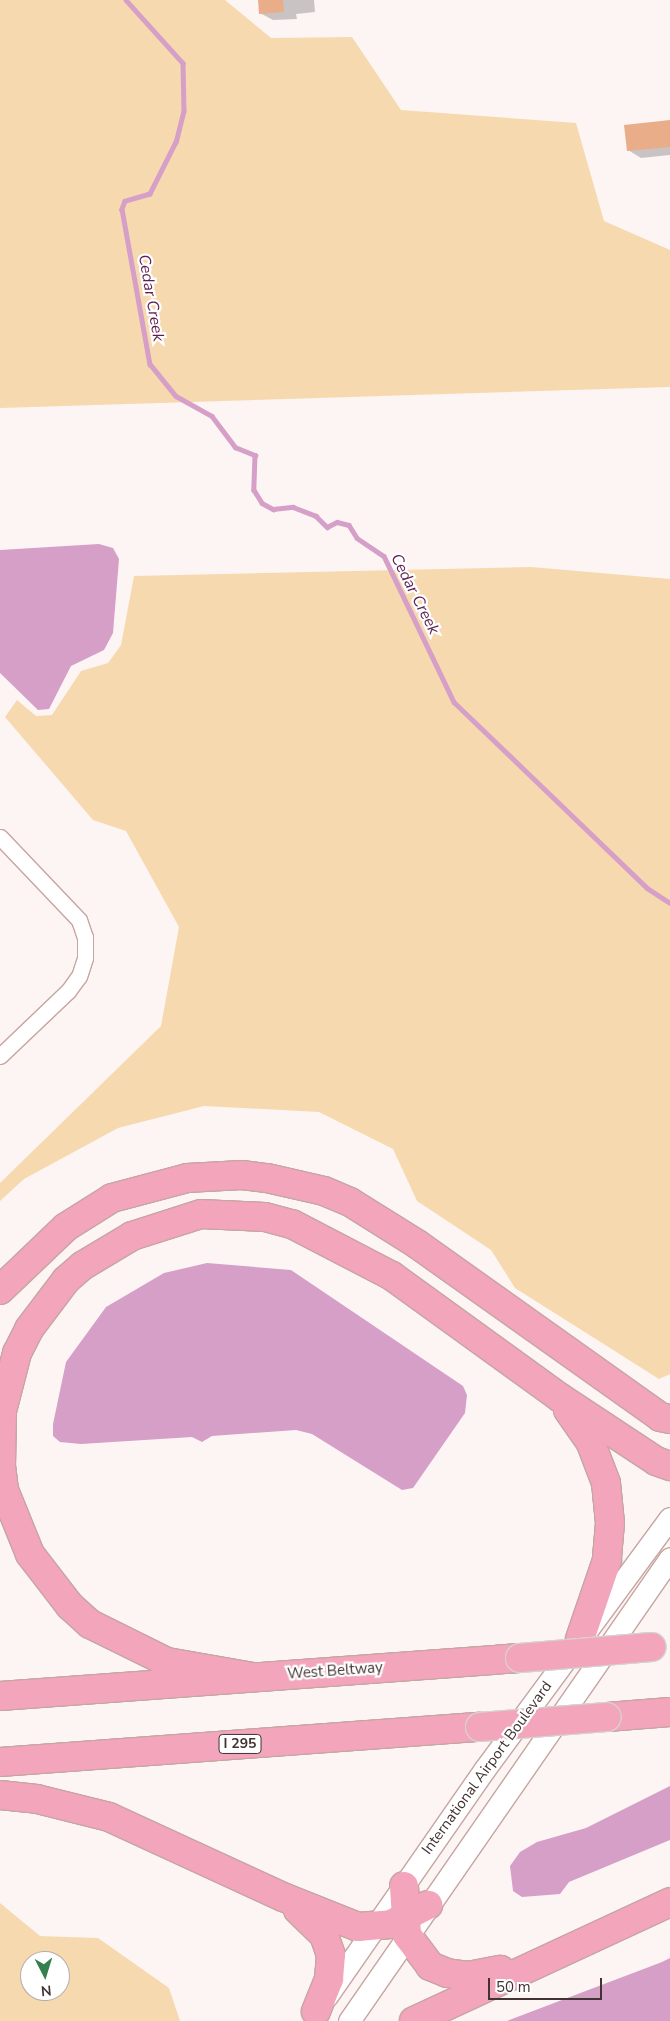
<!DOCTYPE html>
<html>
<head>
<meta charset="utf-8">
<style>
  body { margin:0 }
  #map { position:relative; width:670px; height:2021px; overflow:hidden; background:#fcf5f4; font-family:"Nunito Sans",sans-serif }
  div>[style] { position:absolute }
  .green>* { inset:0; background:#f6d9af }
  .water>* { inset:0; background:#d69fc8 }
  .shadow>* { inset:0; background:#0003 }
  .stream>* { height:4.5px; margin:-2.25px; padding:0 2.25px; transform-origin:2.25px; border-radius:2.25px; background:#d69fc8 }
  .building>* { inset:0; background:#e9ad8a }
  .roads { filter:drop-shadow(1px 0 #c7a5a1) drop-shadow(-1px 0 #c7a5a1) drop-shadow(0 1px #c7a5a1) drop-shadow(0 -1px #c7a5a1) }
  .street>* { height:15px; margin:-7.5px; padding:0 7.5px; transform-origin:7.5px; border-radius:7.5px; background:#fff }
  .secondary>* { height:21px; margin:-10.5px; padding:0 10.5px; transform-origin:10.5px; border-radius:10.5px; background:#fff }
  .highway>* { height:28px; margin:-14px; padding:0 14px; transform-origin:14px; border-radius:14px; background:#f2a5bb }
  .bridges { filter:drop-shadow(1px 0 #d5d2d2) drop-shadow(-1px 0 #d5d2d2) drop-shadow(0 1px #d5d2d2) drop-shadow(0 -1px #d5d2d2) }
  .highway-bridge>* { height:28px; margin:-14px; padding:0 14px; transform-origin:14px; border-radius:14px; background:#f2a5bb }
  span { translate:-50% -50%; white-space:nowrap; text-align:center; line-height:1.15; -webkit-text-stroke:4.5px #fff; paint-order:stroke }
  .shield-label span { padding:1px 4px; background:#fff; border:1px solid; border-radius:4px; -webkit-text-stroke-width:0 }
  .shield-label { font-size:14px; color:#413331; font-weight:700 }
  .street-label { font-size:15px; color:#413331 }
  .water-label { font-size:16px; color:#5f1e53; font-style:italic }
  .north { position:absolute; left:20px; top:1951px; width:50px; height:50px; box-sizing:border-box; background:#fff; border:1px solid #b3adad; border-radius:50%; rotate:175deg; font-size:14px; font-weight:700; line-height:20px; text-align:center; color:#413331 }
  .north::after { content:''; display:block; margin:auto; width:18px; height:22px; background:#347f4e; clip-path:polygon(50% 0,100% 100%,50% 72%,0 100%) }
  .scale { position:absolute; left:488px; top:1978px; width:114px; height:22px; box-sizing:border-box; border:2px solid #413331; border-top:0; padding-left:6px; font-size:15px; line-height:18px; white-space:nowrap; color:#413331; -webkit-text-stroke:4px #fff; paint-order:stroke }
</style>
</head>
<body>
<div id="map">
  <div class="green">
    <i style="clip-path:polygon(0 0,225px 0,271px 38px,352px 37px,401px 110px,576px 123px,604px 221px,670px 250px,670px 387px,0 408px)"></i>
    <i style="clip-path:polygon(531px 567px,670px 579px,670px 1374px,659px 1379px,515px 1288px,491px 1250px,417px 1201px,393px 1149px,319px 1112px,204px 1106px,118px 1128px,24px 1179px,0 1201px,0 1183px,161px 1026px,179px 927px,126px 831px,93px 820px,5px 717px,17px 700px,36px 716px,52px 715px,81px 671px,108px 663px,121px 645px,134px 576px)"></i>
    <i style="clip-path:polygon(evenodd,0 1903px,40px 1936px,98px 1938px,169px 1988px,180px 2021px,0 2021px,0 1903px,30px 1961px,60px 1961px,60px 1991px,30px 1991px,30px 1961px)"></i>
  </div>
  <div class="water">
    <i style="clip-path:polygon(99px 544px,113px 548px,119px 559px,113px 633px,104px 650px,71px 666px,49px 709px,38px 710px,0 673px,0 550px)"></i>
    <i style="clip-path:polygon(207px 1263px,291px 1270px,463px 1386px,467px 1395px,465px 1413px,413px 1488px,402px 1490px,312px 1434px,296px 1430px,212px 1436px,202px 1442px,192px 1437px,81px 1444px,60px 1442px,53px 1436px,53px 1424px,66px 1362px,106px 1307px,164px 1273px)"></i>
    <i style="clip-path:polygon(670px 1786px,670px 1840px,569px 1882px,560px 1894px,522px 1897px,513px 1891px,510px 1866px,520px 1852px,537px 1842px,586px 1828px)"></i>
    <i style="clip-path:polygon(670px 1958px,670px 2021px,507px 2021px,662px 1962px)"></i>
  </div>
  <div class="shadow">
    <i style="clip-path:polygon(259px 0,314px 0,315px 12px,296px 14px,297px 19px,273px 20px,260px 13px)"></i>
    <i style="clip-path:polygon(670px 121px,670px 155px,641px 158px,628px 150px)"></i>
  </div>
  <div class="stream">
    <i style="left:126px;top:0;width:85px;rotate:47.9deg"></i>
    <i style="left:183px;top:63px;width:48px;rotate:88.8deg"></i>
    <i style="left:184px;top:111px;width:32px;rotate:104deg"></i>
    <i style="left:176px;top:142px;width:58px;rotate:116.6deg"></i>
    <i style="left:150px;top:194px;width:26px;rotate:164deg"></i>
    <i style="left:125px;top:201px;width:9px;rotate:111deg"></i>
    <i style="left:122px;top:209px;width:158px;rotate:79.8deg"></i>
    <i style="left:150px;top:364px;width:41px;rotate:50.9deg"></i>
    <i style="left:176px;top:396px;width:41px;rotate:29.1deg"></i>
    <i style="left:212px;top:416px;width:39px;rotate:53deg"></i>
    <i style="left:235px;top:447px;width:22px;rotate:22deg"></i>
    <i style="left:255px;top:455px;width:35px;rotate:92deg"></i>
    <i style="left:254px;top:490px;width:15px;rotate:58deg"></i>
    <i style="left:262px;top:503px;width:13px;rotate:29deg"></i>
    <i style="left:273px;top:509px;width:20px;rotate:-6deg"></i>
    <i style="left:293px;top:507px;width:25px;rotate:21deg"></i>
    <i style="left:316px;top:516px;width:16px;rotate:45deg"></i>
    <i style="left:327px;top:527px;width:11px;rotate:-27deg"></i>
    <i style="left:337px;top:522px;width:12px;rotate:14deg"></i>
    <i style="left:349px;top:525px;width:15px;rotate:58deg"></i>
    <i style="left:357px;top:538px;width:32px;rotate:34deg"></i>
    <i style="left:384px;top:556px;width:162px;rotate:64.4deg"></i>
    <i style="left:454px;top:702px;width:268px;rotate:43.9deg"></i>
    <i style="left:647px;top:888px;width:27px;rotate:33deg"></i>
  </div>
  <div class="building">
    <i style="clip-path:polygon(258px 0,283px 0,284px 12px,259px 14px)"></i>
    <i style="clip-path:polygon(670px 120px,670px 147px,627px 151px,624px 125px)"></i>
  </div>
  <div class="roads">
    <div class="street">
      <i style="left:0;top:837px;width:115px;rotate:46.4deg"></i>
      <i style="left:79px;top:920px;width:18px;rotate:71deg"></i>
      <i style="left:85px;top:937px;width:21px;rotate:90deg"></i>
      <i style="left:85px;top:958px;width:19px;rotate:108deg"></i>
      <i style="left:79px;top:976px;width:19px;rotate:126deg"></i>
      <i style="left:68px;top:991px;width:94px;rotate:136.3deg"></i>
    </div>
    <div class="secondary">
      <i style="left:327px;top:1996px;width:275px;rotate:-55.2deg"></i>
      <i style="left:484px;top:1770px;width:313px;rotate:-53.6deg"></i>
      <i style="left:349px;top:2021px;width:563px;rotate:-55.27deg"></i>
    </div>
    <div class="highway">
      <i style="left:0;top:1290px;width:91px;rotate:-43.7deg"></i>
      <i style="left:66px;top:1227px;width:54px;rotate:-32.2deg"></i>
      <i style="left:112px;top:1198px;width:78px;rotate:-14.9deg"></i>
      <i style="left:187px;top:1178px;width:55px;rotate:-3.1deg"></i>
      <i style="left:242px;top:1175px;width:25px;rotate:7deg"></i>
      <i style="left:267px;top:1178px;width:58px;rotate:12.8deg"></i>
      <i style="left:324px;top:1191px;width:28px;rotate:23deg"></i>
      <i style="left:350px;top:1202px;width:79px;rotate:32.1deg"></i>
      <i style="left:417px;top:1244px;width:298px;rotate:35.4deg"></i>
      <i style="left:660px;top:1417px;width:10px;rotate:11deg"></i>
      <i style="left:568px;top:1410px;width:38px;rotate:55deg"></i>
      <i style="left:590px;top:1441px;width:45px;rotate:69.1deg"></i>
      <i style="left:606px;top:1483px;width:40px;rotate:84.3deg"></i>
      <i style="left:610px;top:1523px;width:37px;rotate:95deg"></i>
      <i style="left:607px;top:1560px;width:83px;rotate:108.9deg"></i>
      <i style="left:253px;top:1677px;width:87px;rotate:-170.1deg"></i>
      <i style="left:167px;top:1662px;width:86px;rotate:-153.7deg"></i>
      <i style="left:90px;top:1624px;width:27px;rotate:-138deg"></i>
      <i style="left:70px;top:1606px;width:66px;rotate:-127.6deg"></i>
      <i style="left:30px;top:1554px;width:69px;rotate:-112.1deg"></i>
      <i style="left:4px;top:1490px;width:23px;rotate:-97deg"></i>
      <i style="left:1px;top:1467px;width:56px;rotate:-89deg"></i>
      <i style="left:2px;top:1411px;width:60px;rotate:-75.5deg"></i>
      <i style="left:17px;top:1353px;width:27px;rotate:-63deg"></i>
      <i style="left:29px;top:1329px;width:61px;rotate:-52.9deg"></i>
      <i style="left:66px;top:1280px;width:21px;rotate:-41deg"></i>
      <i style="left:82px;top:1266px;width:58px;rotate:-31deg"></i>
      <i style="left:132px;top:1236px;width:72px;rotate:-17.7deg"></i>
      <i style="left:201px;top:1214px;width:64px;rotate:2.7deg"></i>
      <i style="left:265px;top:1217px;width:28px;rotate:15deg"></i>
      <i style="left:292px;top:1224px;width:113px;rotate:27.5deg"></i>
      <i style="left:392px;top:1276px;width:206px;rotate:35.9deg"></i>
      <i style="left:559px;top:1397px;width:116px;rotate:33.4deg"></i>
      <i style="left:656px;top:1461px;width:15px;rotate:20deg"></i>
      <i style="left:0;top:1696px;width:521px;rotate:-4.18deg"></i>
      <i style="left:607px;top:1717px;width:63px;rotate:-4.5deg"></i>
      <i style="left:0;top:1762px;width:481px;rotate:-4.2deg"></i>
      <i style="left:0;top:1795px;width:37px;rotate:6deg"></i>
      <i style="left:37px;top:1799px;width:74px;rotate:14deg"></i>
      <i style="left:109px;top:1817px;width:192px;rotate:24.7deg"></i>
      <i style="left:283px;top:1897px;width:81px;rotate:21.8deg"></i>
      <i style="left:358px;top:1927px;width:33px;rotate:-5deg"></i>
      <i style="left:391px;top:1924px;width:42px;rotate:-27.2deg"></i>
      <i style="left:404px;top:1886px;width:49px;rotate:86.5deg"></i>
      <i style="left:407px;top:1935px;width:39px;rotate:53deg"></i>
      <i style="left:430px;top:1966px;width:18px;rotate:22deg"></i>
      <i style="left:447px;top:1973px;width:21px;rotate:8deg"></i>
      <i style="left:468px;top:1976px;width:33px;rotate:-11deg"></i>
      <i style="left:298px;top:1910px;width:36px;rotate:44deg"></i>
      <i style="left:324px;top:1935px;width:21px;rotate:71deg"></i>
      <i style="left:331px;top:1955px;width:24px;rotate:95deg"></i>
      <i style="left:329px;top:1979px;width:35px;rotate:112deg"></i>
      <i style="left:414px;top:2021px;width:282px;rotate:-24.9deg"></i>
    </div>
  </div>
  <div class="bridges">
    <div class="highway-bridge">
      <i style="left:520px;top:1658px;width:132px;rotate:-4.8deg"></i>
      <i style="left:480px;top:1727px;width:127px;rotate:-4.5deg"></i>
    </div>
  </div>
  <div class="shield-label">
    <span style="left:240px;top:1744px">I 295</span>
  </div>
  <div class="street-label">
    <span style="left:335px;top:1671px;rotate:-4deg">West Beltway</span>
    <span style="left:487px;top:1768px;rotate:-54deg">International Airport Boulevard</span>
  </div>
  <div class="water-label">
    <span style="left:151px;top:298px;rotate:80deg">Cedar Creek</span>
    <span style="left:415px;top:594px;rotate:63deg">Cedar Creek</span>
  </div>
  <div class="north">N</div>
  <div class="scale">50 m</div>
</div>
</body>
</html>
